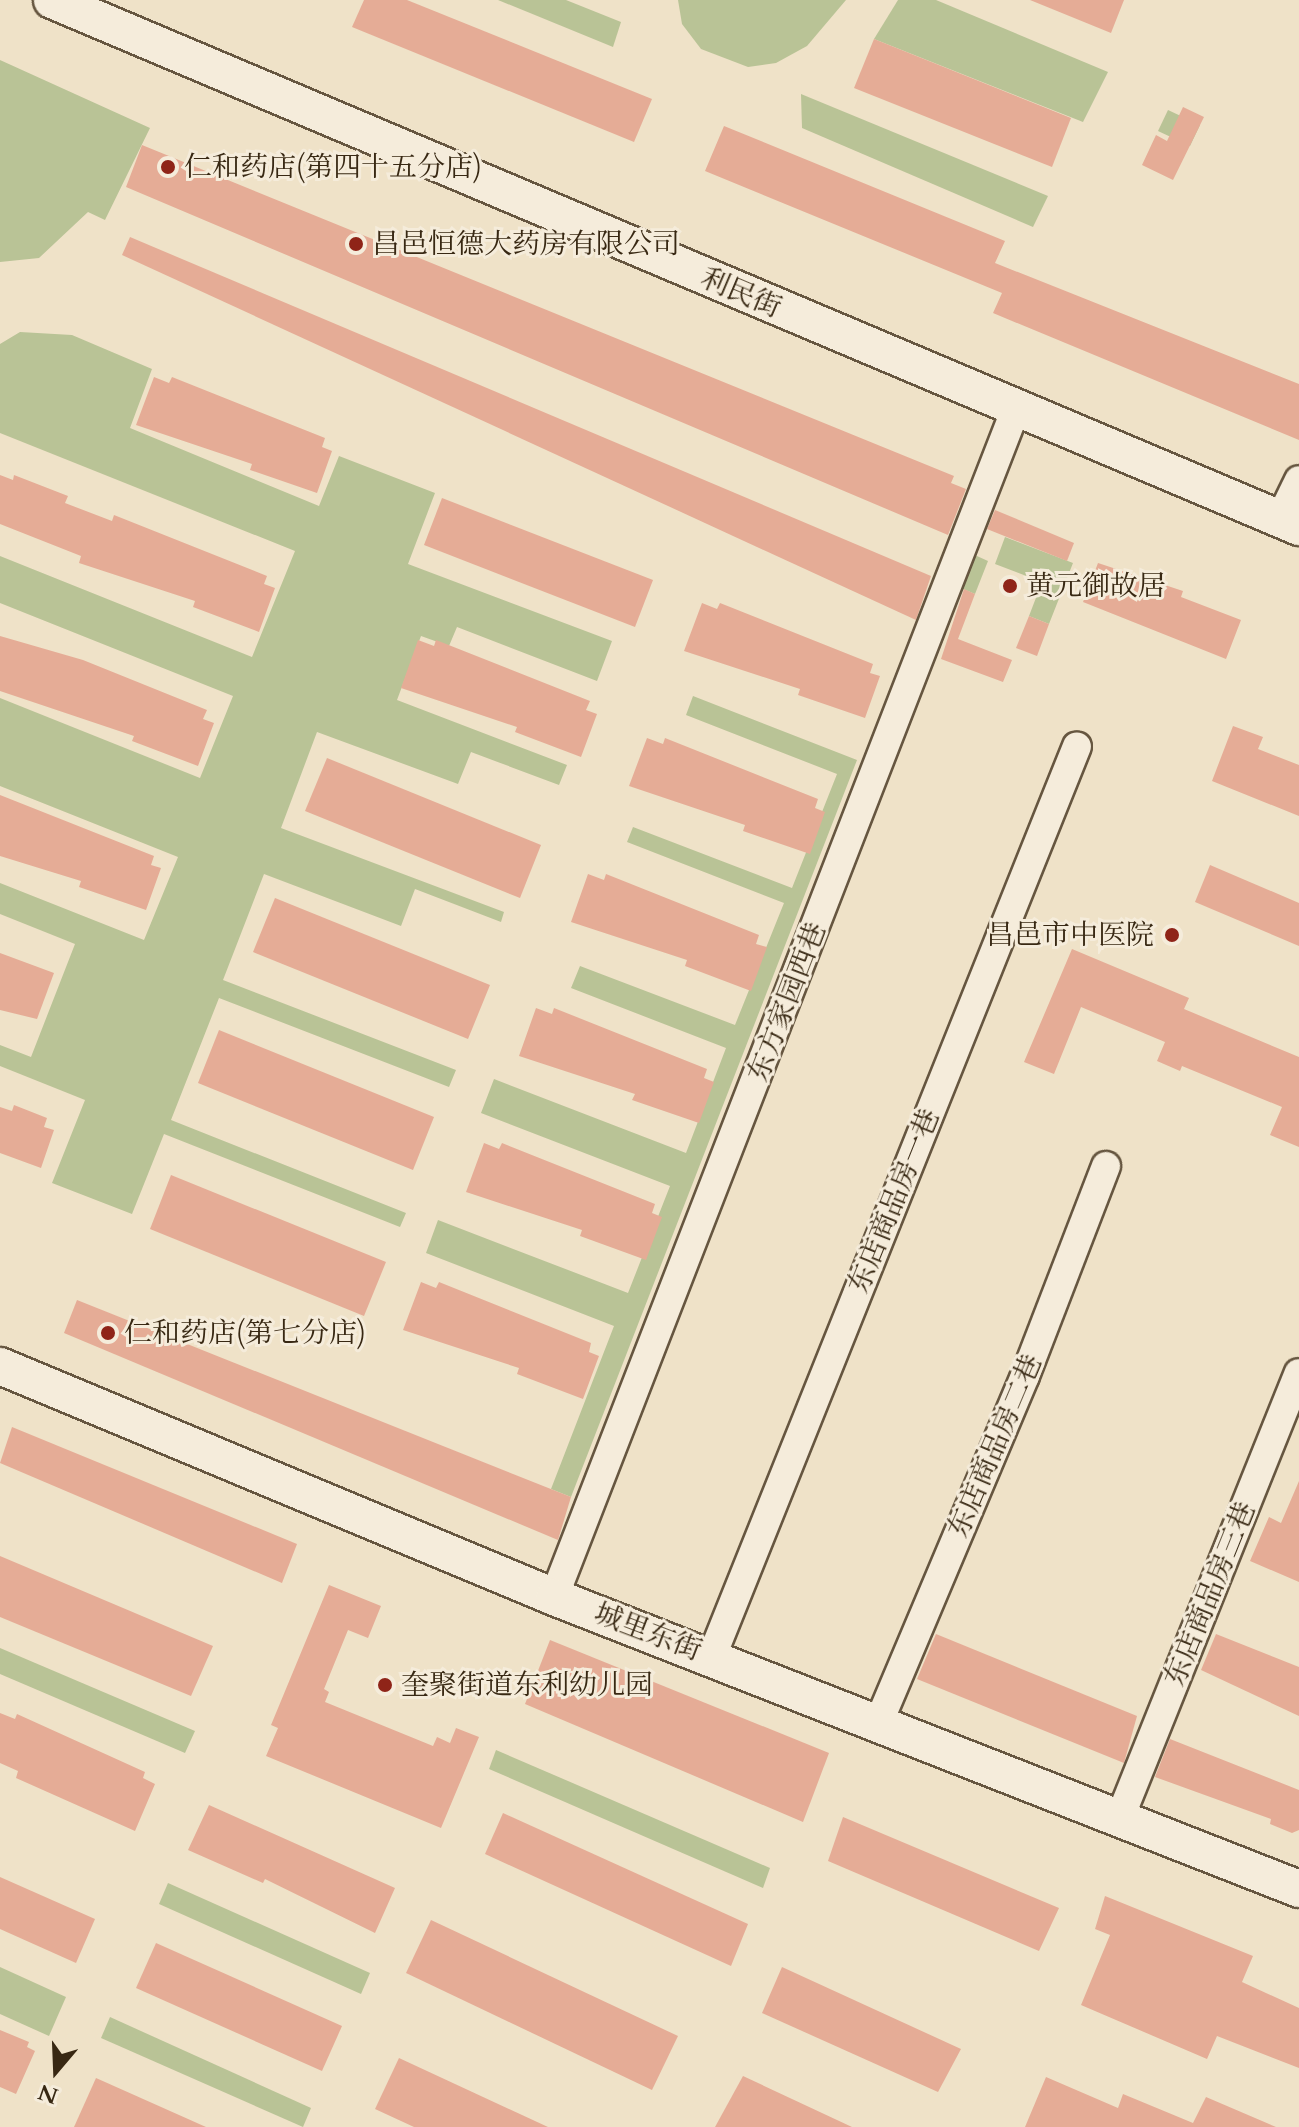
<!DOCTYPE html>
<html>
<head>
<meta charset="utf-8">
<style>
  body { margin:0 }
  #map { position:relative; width:1299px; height:2127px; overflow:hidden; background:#efe2c8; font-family:Cardo,"Noto Serif SC",serif }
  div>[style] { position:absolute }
  .green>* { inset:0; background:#b9c396 }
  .building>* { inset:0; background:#e5ac96 }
  .roads { filter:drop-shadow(2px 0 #665640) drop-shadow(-2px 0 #665640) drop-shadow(0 2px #665640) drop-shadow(0 -2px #665640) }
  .minor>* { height:28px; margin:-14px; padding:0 14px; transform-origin:14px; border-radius:14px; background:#f5ecdb }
  .tertiary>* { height:36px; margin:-18px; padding:0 18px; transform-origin:18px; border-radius:18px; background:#f5ecdb }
  .dots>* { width:22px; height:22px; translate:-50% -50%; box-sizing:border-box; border:4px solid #f5ecdb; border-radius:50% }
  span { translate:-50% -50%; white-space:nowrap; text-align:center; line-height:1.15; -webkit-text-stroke:6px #f5ecdb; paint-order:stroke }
  .poi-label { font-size:28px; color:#382813 }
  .left { translate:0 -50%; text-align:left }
  .right { translate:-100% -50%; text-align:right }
  .street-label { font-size:28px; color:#382813 }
  .north { position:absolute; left:16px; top:2031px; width:80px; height:80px; -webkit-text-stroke:6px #f5ecdb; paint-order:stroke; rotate:199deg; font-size:22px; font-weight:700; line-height:32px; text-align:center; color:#382813 }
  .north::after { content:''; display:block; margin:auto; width:28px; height:36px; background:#382813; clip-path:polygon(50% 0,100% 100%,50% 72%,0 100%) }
</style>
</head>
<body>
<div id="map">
  <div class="green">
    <i style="clip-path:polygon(498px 0,566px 0,621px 22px,613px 47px)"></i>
    <i style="clip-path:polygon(678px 0,846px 0,807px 46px,776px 63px,748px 67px,701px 49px,682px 24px)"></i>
    <i style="clip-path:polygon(898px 0,936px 0,1108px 72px,1083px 122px,874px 39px)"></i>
    <i style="clip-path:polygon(0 60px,150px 128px,105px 220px,88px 212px,39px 258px,0 262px)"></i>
    <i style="clip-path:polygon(801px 94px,1048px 196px,1033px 227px,802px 128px)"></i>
    <i style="clip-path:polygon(1168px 110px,1200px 125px,1190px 146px,1158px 131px)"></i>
    <i style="clip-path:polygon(20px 332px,72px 335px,152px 369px,130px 428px,319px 506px,339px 456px,435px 493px,408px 564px,612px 641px,597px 681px,457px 627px,449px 646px,421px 636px,397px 700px,567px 765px,559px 785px,471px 752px,458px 784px,317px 732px,281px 828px,504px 912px,501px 922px,415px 889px,401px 926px,264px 874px,223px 980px,456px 1070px,449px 1087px,219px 998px,171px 1120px,406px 1213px,400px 1227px,164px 1134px,132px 1214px,52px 1183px,85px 1100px,0 1066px,0 1045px,31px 1057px,75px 944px,0 914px,0 883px,144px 940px,178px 857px,0 786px,0 698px,200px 778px,233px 696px,0 603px,0 556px,252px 657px,295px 551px,0 433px,0 344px)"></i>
    <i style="clip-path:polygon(1005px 537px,1073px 563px,1049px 624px,1029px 616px,1042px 582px,995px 564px)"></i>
    <i style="clip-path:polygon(968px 552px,988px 561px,975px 594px,956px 586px)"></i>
    <i style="clip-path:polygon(693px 696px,857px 760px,571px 1497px,551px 1489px,614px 1326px,426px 1253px,438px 1220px,628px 1293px,670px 1186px,481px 1113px,494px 1079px,686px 1153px,726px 1048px,571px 988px,580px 966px,735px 1025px,784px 903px,627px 842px,633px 827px,792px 888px,837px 774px,686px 715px)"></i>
    <i style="clip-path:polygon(0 1648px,195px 1731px,185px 1753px,0 1674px)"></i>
    <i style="clip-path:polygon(496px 1750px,770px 1868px,763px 1888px,489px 1769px)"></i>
    <i style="clip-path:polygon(168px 1883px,370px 1973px,361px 1994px,159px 1904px)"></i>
    <i style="clip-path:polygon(0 1967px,66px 1997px,49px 2036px,0 2014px)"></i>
    <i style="clip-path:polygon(110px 2017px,311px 2108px,303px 2127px,101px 2038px)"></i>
  </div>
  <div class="building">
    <i style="clip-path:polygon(364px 0,407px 0,652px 99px,634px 142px,352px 27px)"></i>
    <i style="clip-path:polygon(1030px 0,1124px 0,1111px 33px)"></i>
    <i style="clip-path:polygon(874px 39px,1071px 118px,1052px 167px,854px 88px)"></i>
    <i style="clip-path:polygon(1183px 107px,1204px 117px,1173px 180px,1142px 165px,1156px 135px,1167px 141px)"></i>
    <i style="clip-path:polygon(724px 126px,1005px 241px,995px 263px,1299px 384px,1299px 440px,993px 313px,1002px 293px,705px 171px)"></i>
    <i style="clip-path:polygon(142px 145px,954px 476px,951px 483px,966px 489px,948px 535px,126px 187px)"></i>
    <i style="clip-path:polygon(130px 237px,931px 576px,916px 620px,122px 255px)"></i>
    <i style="clip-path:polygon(154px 377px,169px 383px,172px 377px,325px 438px,322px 447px,332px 451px,317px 493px,250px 470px,252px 464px,136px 425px)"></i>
    <i style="clip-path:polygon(0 475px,13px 480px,14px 475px,68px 496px,65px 503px,112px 521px,114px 515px,267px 576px,264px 584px,275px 588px,259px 632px,193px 607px,195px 601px,79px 563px,81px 556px,0 524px)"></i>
    <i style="clip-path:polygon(442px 498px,653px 580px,635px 627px,424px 545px)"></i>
    <i style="clip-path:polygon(995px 510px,1074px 543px,1067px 561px,987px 529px)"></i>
    <i style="clip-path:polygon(1098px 563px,1183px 591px,1181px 597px,1241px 620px,1226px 659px,1083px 602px)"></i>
    <i style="clip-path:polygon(964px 589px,975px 594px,958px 639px,1012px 660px,1003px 682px,941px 659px)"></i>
    <i style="clip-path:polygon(702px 603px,717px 609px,720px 603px,873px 664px,870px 673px,880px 676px,865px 718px,798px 695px,800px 689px,684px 651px)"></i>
    <i style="clip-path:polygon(1029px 616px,1049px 624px,1037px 656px,1016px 648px)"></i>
    <i style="clip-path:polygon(0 636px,83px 660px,207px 710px,203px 719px,214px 723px,198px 766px,132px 741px,134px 736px,0 691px)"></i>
    <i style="clip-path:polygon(418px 640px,434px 646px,436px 640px,590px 701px,586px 710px,597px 714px,581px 757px,515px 732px,517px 727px,401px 688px)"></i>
    <i style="clip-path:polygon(1233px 726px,1263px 737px,1258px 749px,1299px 765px,1299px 816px,1212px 781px)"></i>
    <i style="clip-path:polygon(647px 738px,663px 744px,665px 738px,818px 799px,815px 808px,825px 812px,810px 854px,743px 831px,745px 825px,629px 786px)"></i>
    <i style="clip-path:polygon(327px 758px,541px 845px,520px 898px,305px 811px)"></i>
    <i style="clip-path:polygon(0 795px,154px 856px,151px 865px,161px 868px,146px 910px,79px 887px,81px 881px,0 856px)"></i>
    <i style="clip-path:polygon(1210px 865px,1299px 903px,1299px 946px,1195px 902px)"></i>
    <i style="clip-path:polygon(588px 874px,604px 880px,606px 874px,759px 935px,756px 944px,767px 947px,751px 991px,685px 966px,687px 960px,571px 922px)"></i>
    <i style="clip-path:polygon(275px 898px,490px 985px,468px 1039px,253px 952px)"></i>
    <i style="clip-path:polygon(1072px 949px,1189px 998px,1184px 1009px,1299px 1057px,1299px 1147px,1270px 1135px,1282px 1107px,1182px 1066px,1180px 1071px,1157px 1061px,1165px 1042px,1081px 1007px,1054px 1074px,1024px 1062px)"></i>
    <i style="clip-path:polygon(0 953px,54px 973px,37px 1019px,0 1010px)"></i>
    <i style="clip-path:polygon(536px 1008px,552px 1014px,554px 1008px,707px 1069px,704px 1078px,714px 1082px,699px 1123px,632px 1100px,635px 1094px,519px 1056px)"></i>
    <i style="clip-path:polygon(219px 1030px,434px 1117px,413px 1170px,198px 1083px)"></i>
    <i style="clip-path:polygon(14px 1105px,47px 1118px,44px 1127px,54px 1130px,41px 1168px,0 1153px,0 1107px,12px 1111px)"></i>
    <i style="clip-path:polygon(484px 1143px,499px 1149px,502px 1143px,655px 1204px,652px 1213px,662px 1217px,646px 1260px,580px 1236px,582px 1230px,466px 1192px)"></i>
    <i style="clip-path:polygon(171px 1175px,386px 1262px,364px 1316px,150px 1229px)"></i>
    <i style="clip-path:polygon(421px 1282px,436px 1288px,439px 1282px,591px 1343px,589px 1352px,599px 1356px,583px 1399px,517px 1374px,519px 1368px,403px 1330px)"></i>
    <i style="clip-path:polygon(77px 1300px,571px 1497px,558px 1540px,64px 1333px)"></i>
    <i style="clip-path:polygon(12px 1427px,297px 1544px,282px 1583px,0 1463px)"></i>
    <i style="clip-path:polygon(1299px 1481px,1299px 1582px,1250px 1561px,1269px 1517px,1281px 1523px)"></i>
    <i style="clip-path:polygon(0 1556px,213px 1646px,191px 1696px,0 1617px)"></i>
    <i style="clip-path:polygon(329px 1585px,381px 1606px,368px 1638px,348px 1630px,324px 1689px,329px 1692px,325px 1702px,433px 1746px,437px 1737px,450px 1743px,456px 1728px,479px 1737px,441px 1828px,266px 1756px,278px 1728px,271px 1725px)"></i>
    <i style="clip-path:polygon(936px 1634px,1137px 1716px,1124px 1763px,917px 1679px)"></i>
    <i style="clip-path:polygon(1216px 1634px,1299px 1667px,1299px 1716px,1201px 1670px)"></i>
    <i style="clip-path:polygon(550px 1640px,829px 1753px,803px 1822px,525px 1704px)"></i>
    <i style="clip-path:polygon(0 1713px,15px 1719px,17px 1714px,145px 1772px,143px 1778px,155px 1784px,135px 1831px,16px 1778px,18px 1771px,0 1763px)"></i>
    <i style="clip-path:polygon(1170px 1739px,1299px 1790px,1299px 1830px,1292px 1833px,1270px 1824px,1271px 1819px,1155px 1777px)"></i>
    <i style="clip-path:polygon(209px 1805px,395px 1888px,375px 1933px,265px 1879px,263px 1883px,188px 1850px)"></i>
    <i style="clip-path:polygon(503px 1813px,748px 1924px,731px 1966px,485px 1854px)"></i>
    <i style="clip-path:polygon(843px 1817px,1059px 1908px,1039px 1951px,828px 1861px)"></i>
    <i style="clip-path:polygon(0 1877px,95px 1919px,76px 1963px,0 1929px)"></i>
    <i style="clip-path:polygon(1105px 1896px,1253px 1956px,1242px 1982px,1299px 2008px,1299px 2068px,1217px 2036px,1207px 2059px,1081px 2005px,1110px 1935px,1095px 1929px)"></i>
    <i style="clip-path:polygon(431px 1920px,678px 2036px,652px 2090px,406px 1973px)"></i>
    <i style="clip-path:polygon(156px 1943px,342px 2026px,322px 2071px,136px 1988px)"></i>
    <i style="clip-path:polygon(782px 1967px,961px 2049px,938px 2092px,762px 2013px)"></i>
    <i style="clip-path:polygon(0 2030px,29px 2042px,27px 2047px,35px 2051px,16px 2094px,0 2087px)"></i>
    <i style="clip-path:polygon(399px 2058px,548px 2127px,414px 2127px,375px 2109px)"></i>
    <i style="clip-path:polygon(743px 2076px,852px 2127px,715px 2127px)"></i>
    <i style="clip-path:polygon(1046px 2077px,1118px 2108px,1123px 2094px,1193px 2123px,1206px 2097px,1276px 2127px,1025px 2127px)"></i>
    <i style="clip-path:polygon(96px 2078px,206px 2127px,74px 2127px)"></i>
  </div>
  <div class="roads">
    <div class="minor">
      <i style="left:1280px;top:519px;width:43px;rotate:-64deg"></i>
      <i style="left:554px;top:1597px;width:1278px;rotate:-68.76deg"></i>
      <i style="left:712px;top:1656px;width:980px;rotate:-68.14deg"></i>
      <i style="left:878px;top:1724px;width:378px;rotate:-67.1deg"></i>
      <i style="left:1025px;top:1376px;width:225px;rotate:-68.9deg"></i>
      <i style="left:1121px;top:1815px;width:476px;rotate:-68.1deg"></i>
    </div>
    <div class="tertiary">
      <i style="left:52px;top:0;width:1354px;rotate:22.91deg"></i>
      <i style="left:0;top:1366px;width:600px;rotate:22.63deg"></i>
      <i style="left:554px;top:1597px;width:800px;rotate:21.4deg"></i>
    </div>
  </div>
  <div class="dots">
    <i style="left:168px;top:167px;background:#8f2418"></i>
    <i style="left:356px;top:244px;background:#8f2418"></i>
    <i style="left:1010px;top:586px;background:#8f2418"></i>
    <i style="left:1172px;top:935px;background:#8f2418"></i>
    <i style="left:108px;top:1333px;background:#8f2418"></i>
    <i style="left:385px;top:1685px;background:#8f2418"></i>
  </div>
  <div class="poi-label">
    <span class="left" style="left:184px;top:167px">仁和药店(第四十五分店)</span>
    <span class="left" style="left:372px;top:244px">昌邑恒德大药房有限公司</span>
    <span class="left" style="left:1026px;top:586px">黄元御故居</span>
    <span class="right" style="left:1154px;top:935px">昌邑市中医院</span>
    <span class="left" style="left:124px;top:1333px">仁和药店(第七分店)</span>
    <span class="left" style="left:401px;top:1685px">奎聚街道东利幼儿园</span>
  </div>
  <div class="street-label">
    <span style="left:741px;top:293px;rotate:23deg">利民街</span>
    <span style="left:787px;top:1002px;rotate:-69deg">东方家园西巷</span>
    <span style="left:894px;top:1201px;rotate:-68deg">东店商品房一巷</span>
    <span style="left:995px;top:1446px;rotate:-67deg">东店商品房二巷</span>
    <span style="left:1210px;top:1594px;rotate:-68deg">东店商品房三巷</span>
    <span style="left:648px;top:1632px;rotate:21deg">城里东街</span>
  </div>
  <div class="north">N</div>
</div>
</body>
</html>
